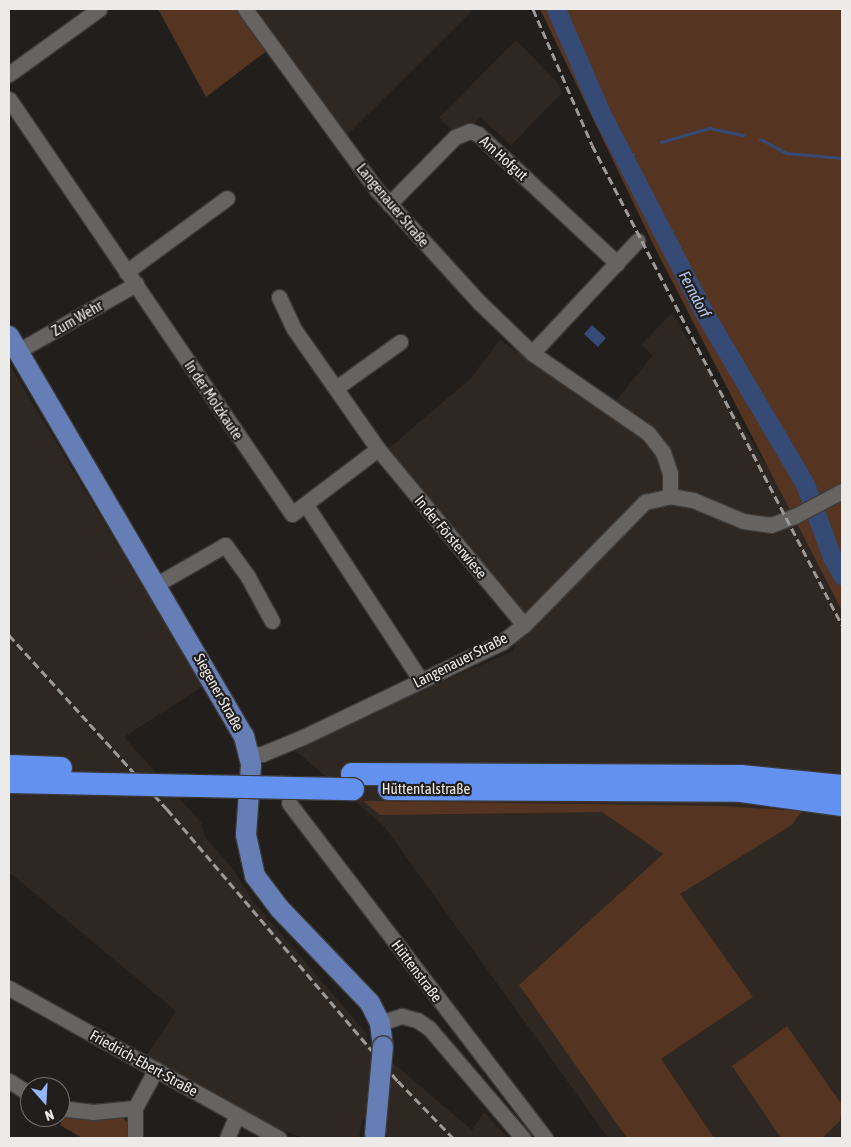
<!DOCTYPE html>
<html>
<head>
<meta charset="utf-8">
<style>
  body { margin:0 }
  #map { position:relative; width:851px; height:1147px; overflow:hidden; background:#211e1c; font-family:"Asap Condensed",sans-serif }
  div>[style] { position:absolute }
  .built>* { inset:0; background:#2f2722 }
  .green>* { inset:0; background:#553522 }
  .water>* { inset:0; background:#354a75 }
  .stream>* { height:3px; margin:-1.5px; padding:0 1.5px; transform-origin:1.5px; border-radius:1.5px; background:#354a75 }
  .river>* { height:19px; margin:-9.5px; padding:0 9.5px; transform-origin:9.5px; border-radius:9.5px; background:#354a75 }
  .roads { filter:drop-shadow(1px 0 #3c3a39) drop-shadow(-1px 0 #3c3a39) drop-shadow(0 1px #3c3a39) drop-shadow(0 -1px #3c3a39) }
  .minor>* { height:15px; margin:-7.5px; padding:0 7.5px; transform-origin:7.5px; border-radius:7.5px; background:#676361 }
  .major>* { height:20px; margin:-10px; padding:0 10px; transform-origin:10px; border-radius:10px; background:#657fb6 }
  .highway>* { height:22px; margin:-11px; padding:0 11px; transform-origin:11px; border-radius:11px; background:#6391ef }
  .rail>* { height:3px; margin-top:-1.5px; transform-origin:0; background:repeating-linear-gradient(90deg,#9d9b99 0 8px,transparent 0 12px) }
  .bridges { filter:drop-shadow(1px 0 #3c3a39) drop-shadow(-1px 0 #3c3a39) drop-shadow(0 1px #3c3a39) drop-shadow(0 -1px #3c3a39) }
  .major-bridge>* { height:20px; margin:-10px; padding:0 10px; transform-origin:10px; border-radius:10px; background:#657fb6 }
  .highway-bridge>* { height:22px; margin:-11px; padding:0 11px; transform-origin:11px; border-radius:11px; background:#6391ef }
  span { translate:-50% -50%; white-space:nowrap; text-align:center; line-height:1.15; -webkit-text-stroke:4.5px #211e1c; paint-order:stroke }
  .street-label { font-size:15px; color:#edebea }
  .water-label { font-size:16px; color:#b3c9f3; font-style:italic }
  .frame { position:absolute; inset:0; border:10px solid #edebea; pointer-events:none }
  .north { position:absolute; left:20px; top:1077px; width:50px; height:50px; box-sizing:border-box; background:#211e1c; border:1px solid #73706e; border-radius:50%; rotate:161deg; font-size:14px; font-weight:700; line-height:20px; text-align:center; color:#edebea }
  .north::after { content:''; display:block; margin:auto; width:18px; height:22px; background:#93b7fd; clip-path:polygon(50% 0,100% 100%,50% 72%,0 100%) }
</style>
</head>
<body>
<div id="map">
  <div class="built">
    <i style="clip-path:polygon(252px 9px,474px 9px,345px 137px)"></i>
    <i style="clip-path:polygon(516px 40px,558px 83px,562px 93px,511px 145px,480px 117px,473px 125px,465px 124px,452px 130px,439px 118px)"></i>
    <i style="clip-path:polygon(672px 313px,772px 474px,842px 611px,842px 1138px,608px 1138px,384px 826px,291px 747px,513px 651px,521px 621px,388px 449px,470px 379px,500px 340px,606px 413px,653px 355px,641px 345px)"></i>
    <i style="clip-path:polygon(9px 364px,203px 686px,124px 737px,201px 822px,205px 837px,233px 869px,252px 900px,367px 1034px,367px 1041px,472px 1130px,484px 1112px,508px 1138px,388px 1138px,362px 1119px,359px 1138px,302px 1138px,273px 1126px,146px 1056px,176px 1011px,9px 872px)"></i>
  </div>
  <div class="green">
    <i style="clip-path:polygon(158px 9px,238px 9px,268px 50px,206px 97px)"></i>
    <i style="clip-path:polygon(540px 9px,842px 9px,842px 611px,655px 248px)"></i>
    <i style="clip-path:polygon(363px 801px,722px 806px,802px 811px,792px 825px,680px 894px,753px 997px,661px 1059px,714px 1138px,627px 1138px,519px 985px,663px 854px,602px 812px,380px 815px)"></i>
    <i style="clip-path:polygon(787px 1026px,842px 1105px,840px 1121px,822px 1138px,781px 1138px,732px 1066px)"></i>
    <i style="clip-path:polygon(121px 1116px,127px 1122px,128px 1138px,82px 1138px,60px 1125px,64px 1117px)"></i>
  </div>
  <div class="water">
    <i style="clip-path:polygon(592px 325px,606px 338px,598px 347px,584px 334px)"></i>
  </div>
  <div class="stream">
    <i style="left:760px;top:139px;width:30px;rotate:28deg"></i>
    <i style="left:786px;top:153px;width:56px;rotate:5.1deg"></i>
    <i style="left:661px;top:142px;width:50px;rotate:-16.3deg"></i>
    <i style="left:709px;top:128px;width:35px;rotate:12deg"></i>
    <i style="left:624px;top:158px;width:10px;rotate:-24deg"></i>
  </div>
  <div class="river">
    <i style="left:556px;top:9px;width:113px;rotate:66.6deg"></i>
    <i style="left:601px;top:113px;width:223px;rotate:62.7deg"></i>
    <i style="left:703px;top:311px;width:201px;rotate:59.5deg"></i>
    <i style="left:805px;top:484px;width:78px;rotate:69.7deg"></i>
    <i style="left:832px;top:557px;width:21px;rotate:61deg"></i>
  </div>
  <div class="roads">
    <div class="minor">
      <i style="left:245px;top:9px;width:224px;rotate:53.9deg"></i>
      <i style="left:377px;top:190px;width:153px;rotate:47.7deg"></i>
      <i style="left:480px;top:303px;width:72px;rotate:43.9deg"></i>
      <i style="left:532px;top:353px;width:141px;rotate:34.6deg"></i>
      <i style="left:648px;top:433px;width:24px;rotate:52deg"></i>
      <i style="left:663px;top:452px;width:22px;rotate:72deg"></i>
      <i style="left:670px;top:473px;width:23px;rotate:90deg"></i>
      <i style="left:9px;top:74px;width:111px;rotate:-35.8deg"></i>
      <i style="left:9px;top:99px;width:502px;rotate:55.71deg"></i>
      <i style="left:292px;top:514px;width:108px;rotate:-37.1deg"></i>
      <i style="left:389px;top:204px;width:94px;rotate:-45.4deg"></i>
      <i style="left:455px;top:137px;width:16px;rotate:-22deg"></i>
      <i style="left:470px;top:131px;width:9px;rotate:21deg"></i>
      <i style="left:478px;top:134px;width:190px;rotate:42.9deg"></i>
      <i style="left:126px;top:272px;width:125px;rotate:-36.2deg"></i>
      <i style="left:279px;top:297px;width:35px;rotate:65deg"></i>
      <i style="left:294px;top:329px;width:146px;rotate:55deg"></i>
      <i style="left:378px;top:449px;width:229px;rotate:50.3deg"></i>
      <i style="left:18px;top:351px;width:136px;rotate:-29.6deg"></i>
      <i style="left:532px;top:353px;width:154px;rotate:-46.8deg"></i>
      <i style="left:336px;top:388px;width:79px;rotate:-35.7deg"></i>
      <i style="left:306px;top:505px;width:210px;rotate:56.8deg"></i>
      <i style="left:157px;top:584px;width:78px;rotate:-29.8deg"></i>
      <i style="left:225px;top:545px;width:39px;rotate:54deg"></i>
      <i style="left:248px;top:577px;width:50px;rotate:61.4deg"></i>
      <i style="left:249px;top:755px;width:13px;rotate:-4deg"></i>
      <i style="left:262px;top:754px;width:44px;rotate:-22.5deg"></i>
      <i style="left:303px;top:737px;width:221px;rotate:-25.5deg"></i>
      <i style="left:502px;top:642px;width:28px;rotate:-38deg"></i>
      <i style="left:524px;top:625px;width:173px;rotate:-45.5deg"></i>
      <i style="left:645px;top:502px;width:26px;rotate:-13deg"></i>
      <i style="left:670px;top:496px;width:23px;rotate:10deg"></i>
      <i style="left:693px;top:500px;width:54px;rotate:22.8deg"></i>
      <i style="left:743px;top:521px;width:28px;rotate:8deg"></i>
      <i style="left:771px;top:525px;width:26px;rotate:-21deg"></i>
      <i style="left:795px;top:516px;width:53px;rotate:-28deg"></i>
      <i style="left:289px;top:803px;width:422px;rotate:52.6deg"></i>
      <i style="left:9px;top:988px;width:309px;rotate:29.1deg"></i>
      <i style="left:380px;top:1023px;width:23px;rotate:-18deg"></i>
      <i style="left:402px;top:1016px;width:16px;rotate:15deg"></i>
      <i style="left:417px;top:1020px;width:14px;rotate:34deg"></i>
      <i style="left:429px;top:1028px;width:145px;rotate:49.5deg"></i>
      <i style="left:9px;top:1081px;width:25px;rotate:32deg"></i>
      <i style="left:60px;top:1108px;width:33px;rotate:7deg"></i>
      <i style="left:93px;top:1112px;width:42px;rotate:-5.4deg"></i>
      <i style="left:135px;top:1138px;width:30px;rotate:-90deg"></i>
      <i style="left:135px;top:1108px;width:44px;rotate:-61.7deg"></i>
      <i style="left:227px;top:1138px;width:25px;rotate:-67deg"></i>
    </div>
    <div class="major">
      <i style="left:9px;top:336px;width:464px;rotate:59.6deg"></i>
      <i style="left:244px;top:736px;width:30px;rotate:76deg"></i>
      <i style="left:251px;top:765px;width:70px;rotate:94.1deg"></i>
      <i style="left:246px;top:835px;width:42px;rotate:77.6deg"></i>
      <i style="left:255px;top:876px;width:41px;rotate:52.9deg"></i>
      <i style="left:280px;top:909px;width:130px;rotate:46.2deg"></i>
      <i style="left:370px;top:1003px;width:22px;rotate:63deg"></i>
      <i style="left:380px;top:1023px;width:23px;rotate:83deg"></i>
    </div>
    <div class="highway">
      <i style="left:352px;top:774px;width:389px;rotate:0.3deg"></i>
      <i style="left:741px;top:776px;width:101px;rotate:5.7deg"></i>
      <i style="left:389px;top:789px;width:352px;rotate:0.3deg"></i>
      <i style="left:741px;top:791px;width:102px;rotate:7.9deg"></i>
    </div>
  </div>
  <div class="rail">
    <i style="left:533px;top:9px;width:148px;rotate:66.5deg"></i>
    <i style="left:592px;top:145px;width:541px;rotate:62.49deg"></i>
    <i style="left:9px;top:635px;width:235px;rotate:47.8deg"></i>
    <i style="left:167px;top:809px;width:357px;rotate:49.7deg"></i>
    <i style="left:398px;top:1081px;width:79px;rotate:46deg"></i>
  </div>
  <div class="bridges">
    <div class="major-bridge">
      <i style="left:375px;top:1134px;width:88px;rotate:-84.8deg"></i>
    </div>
    <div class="highway-bridge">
      <i style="left:9px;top:766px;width:52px;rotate:2.2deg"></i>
      <i style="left:9px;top:782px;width:344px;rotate:1.2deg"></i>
    </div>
  </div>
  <div class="street-label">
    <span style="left:504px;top:158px;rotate:42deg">Am Hofgut</span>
    <span style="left:393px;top:205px;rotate:50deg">Langenauer Straße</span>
    <span style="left:77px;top:318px;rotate:-30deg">Zum Wehr</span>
    <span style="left:214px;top:400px;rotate:56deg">In der Molzkaute</span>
    <span style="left:451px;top:537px;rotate:50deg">In der Försterwiese</span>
    <span style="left:460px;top:660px;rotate:-27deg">Langenauer Straße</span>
    <span style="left:219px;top:692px;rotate:61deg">Siegener Straße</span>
    <span style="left:426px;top:789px">Hüttentalstraße</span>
    <span style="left:417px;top:971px;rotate:53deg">Hüttenstraße</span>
    <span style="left:144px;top:1063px;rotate:29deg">Friedrich-Ebert-Straße</span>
  </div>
  <div class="water-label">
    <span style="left:695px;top:294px;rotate:62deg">Ferndorf</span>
  </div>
  <div class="frame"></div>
  <div class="north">N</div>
</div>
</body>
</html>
